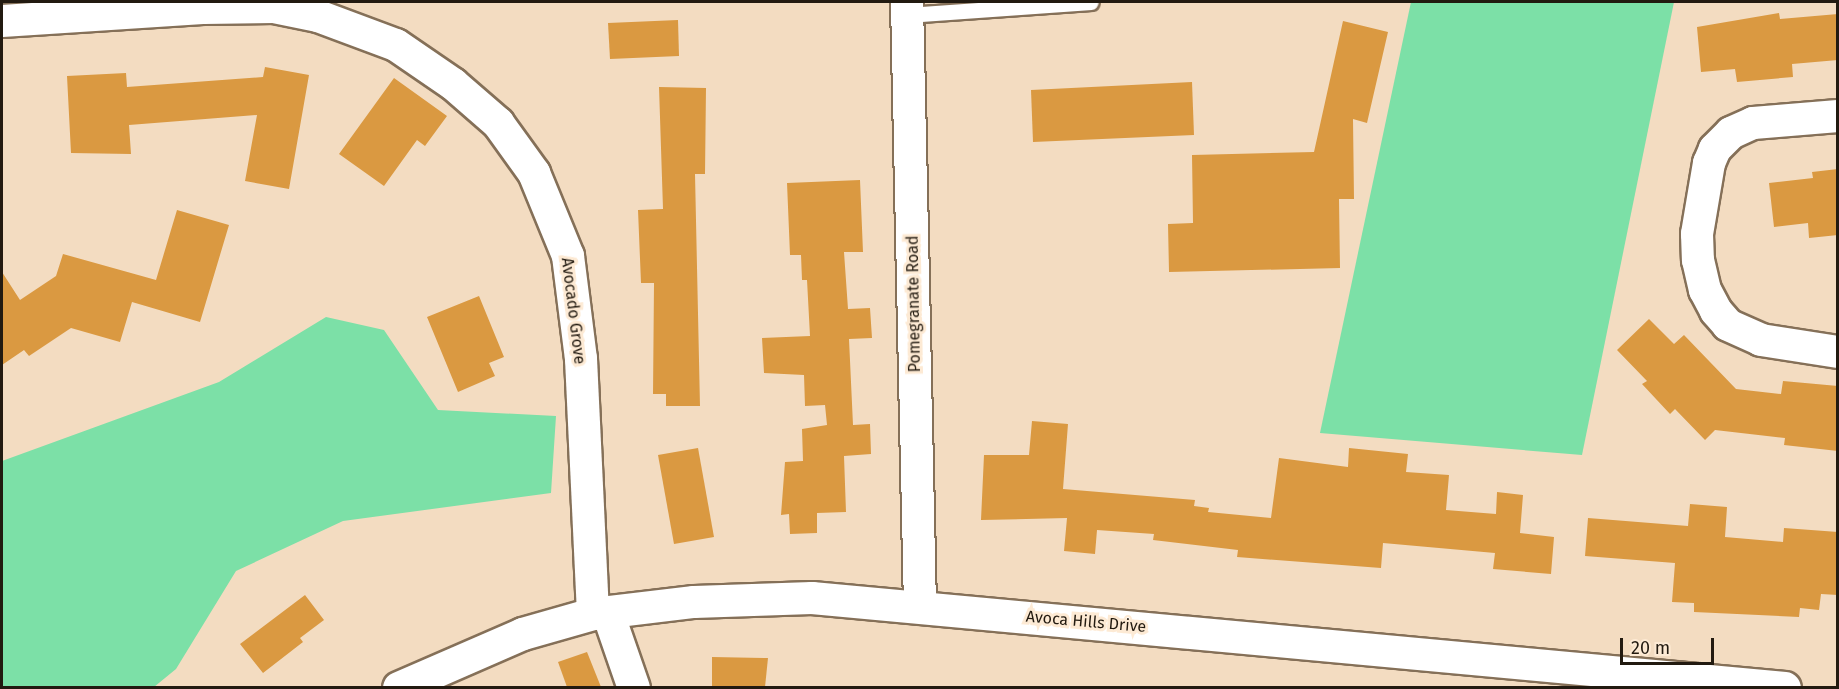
<!DOCTYPE html>
<html>
<head>
<meta charset="utf-8">
<style>
  body { margin:0 }
  #map { position:relative; width:1839px; height:689px; overflow:hidden; background:#f3dcc1; font-family:"Fira Sans",sans-serif }
  div>[style] { position:absolute }
  .green>* { inset:0; background:#7ce0a7 }
  .building>* { inset:0; background:#da9941 }
  .roads { filter:drop-shadow(2px 0 #857058) drop-shadow(-2px 0 #857058) drop-shadow(0 2px #857058) drop-shadow(0 -2px #857058) }
  .lane>* { height:15px; margin:-7.5px; padding:0 7.5px; transform-origin:7.5px; border-radius:7.5px; background:#fff }
  .street>* { height:32px; margin:-16px; padding:0 16px; transform-origin:16px; border-radius:16px; background:#fff }
  span { translate:-50% -50%; white-space:nowrap; text-align:center; line-height:1.15; -webkit-text-stroke:6px #fdead4; paint-order:stroke }
  .street-label { font-size:16px; color:#221a10 }
  .frame { position:absolute; inset:0; border:3px solid #221a10; pointer-events:none }
  .scale { position:absolute; left:1620px; top:638px; width:94px; height:27px; box-sizing:border-box; border:3px solid #221a10; border-top:0; padding-left:8px; font-size:18px; line-height:21px; white-space:nowrap; color:#221a10; -webkit-text-stroke:4px #fdead4; paint-order:stroke }
</style>
</head>
<body>
<div id="map">
  <div class="green">
    <i style="clip-path:polygon(1411px 2px,1674px 2px,1582px 455px,1320px 433px)"></i>
    <i style="clip-path:polygon(326px 317px,384px 330px,438px 410px,556px 416px,551px 493px,343px 521px,236px 571px,176px 669px,154px 687px,2px 687px,2px 461px,219px 382px)"></i>
  </div>
  <div class="building">
    <i style="clip-path:polygon(1779px 13px,1780px 19px,1838px 14px,1838px 60px,1792px 64px,1793px 77px,1737px 82px,1735px 69px,1701px 72px,1697px 27px)"></i>
    <i style="clip-path:polygon(678px 20px,679px 56px,610px 59px,608px 23px)"></i>
    <i style="clip-path:polygon(1343px 21px,1388px 32px,1367px 123px,1353px 119px,1354px 199px,1339px 199px,1340px 268px,1169px 272px,1168px 224px,1193px 223px,1192px 155px,1314px 152px)"></i>
    <i style="clip-path:polygon(265px 67px,309px 75px,289px 189px,245px 181px,257px 115px,129px 125px,131px 154px,71px 153px,67px 76px,126px 73px,127px 87px,263px 77px)"></i>
    <i style="clip-path:polygon(394px 78px,447px 116px,425px 146px,417px 140px,384px 186px,339px 154px)"></i>
    <i style="clip-path:polygon(1192px 82px,1194px 135px,1033px 142px,1031px 90px)"></i>
    <i style="clip-path:polygon(659px 87px,706px 88px,705px 174px,695px 174px,700px 406px,666px 406px,666px 394px,653px 394px,654px 283px,641px 283px,638px 210px,663px 209px)"></i>
    <i style="clip-path:polygon(1838px 169px,1838px 235px,1809px 238px,1808px 223px,1774px 227px,1769px 183px,1813px 178px,1812px 172px)"></i>
    <i style="clip-path:polygon(860px 180px,863px 252px,844px 252px,848px 309px,870px 308px,872px 338px,849px 339px,853px 425px,870px 424px,871px 454px,844px 456px,846px 512px,817px 513px,817px 533px,790px 534px,789px 514px,781px 515px,785px 462px,803px 461px,802px 429px,827px 425px,825px 405px,805px 406px,804px 375px,764px 373px,762px 338px,810px 336px,807px 280px,802px 280px,801px 255px,790px 255px,787px 183px)"></i>
    <i style="clip-path:polygon(177px 210px,229px 225px,200px 322px,132px 302px,120px 342px,71px 328px,29px 356px,24px 350px,2px 365px,2px 272px,20px 300px,56px 276px,63px 254px,156px 280px)"></i>
    <i style="clip-path:polygon(479px 296px,504px 357px,489px 363px,495px 376px,458px 392px,427px 317px)"></i>
    <i style="clip-path:polygon(1649px 319px,1674px 344px,1684px 335px,1736px 389px,1781px 394px,1783px 381px,1838px 386px,1838px 451px,1784px 445px,1785px 438px,1715px 430px,1705px 440px,1675px 409px,1670px 414px,1642px 384px,1647px 381px,1617px 350px)"></i>
    <i style="clip-path:polygon(1032px 421px,1068px 424px,1063px 489px,1195px 500px,1194px 506px,1209px 508px,1208px 512px,1271px 518px,1279px 458px,1348px 467px,1349px 448px,1408px 454px,1406px 472px,1449px 475px,1446px 510px,1496px 514px,1497px 492px,1523px 495px,1520px 533px,1554px 537px,1551px 574px,1493px 569px,1495px 553px,1383px 543px,1381px 568px,1237px 557px,1238px 550px,1153px 540px,1154px 534px,1097px 530px,1095px 554px,1064px 551px,1067px 518px,981px 520px,984px 455px,1029px 455px)"></i>
    <i style="clip-path:polygon(698px 448px,714px 537px,674px 544px,658px 455px)"></i>
    <i style="clip-path:polygon(1690px 504px,1727px 507px,1725px 537px,1783px 542px,1784px 528px,1838px 532px,1838px 595px,1821px 594px,1819px 610px,1800px 608px,1799px 617px,1694px 612px,1694px 603px,1672px 602px,1675px 563px,1585px 556px,1588px 518px,1688px 526px)"></i>
    <i style="clip-path:polygon(305px 595px,324px 620px,300px 638px,303px 642px,263px 673px,240px 644px)"></i>
    <i style="clip-path:polygon(587px 652px,601px 687px,567px 687px,558px 662px)"></i>
    <i style="clip-path:polygon(712px 657px,768px 658px,765px 687px,712px 687px)"></i>
  </div>
  <div class="roads">
    <div class="lane">
      <i style="left:907px;top:15px;width:184px;rotate:-4deg"></i>
    </div>
    <div class="street">
      <i style="left:907px;top:2px;width:604px;rotate:88.77deg"></i>
      <i style="left:2px;top:21px;width:201px;rotate:-3.7deg"></i>
      <i style="left:203px;top:8px;width:71px;rotate:-0.8deg"></i>
      <i style="left:274px;top:7px;width:45px;rotate:11.6deg"></i>
      <i style="left:318px;top:16px;width:83px;rotate:20.4deg"></i>
      <i style="left:396px;top:45px;width:69px;rotate:34.4deg"></i>
      <i style="left:453px;top:84px;width:60px;rotate:40.9deg"></i>
      <i style="left:498px;top:123px;width:62px;rotate:54.2deg"></i>
      <i style="left:534px;top:173px;width:90px;rotate:67.7deg"></i>
      <i style="left:568px;top:256px;width:104px;rotate:82.8deg"></i>
      <i style="left:581px;top:359px;width:255px;rotate:87.3deg"></i>
      <i style="left:1838px;top:116px;width:85px;rotate:175.3deg"></i>
      <i style="left:1753px;top:123px;width:24px;rotate:156deg"></i>
      <i style="left:1731px;top:133px;width:23px;rotate:135deg"></i>
      <i style="left:1715px;top:149px;width:15px;rotate:113deg"></i>
      <i style="left:1709px;top:163px;width:72px;rotate:99.6deg"></i>
      <i style="left:1697px;top:234px;width:26px;rotate:88deg"></i>
      <i style="left:1698px;top:260px;width:31px;rotate:77deg"></i>
      <i style="left:1705px;top:290px;width:24px;rotate:62deg"></i>
      <i style="left:1716px;top:311px;width:18px;rotate:49deg"></i>
      <i style="left:1728px;top:325px;width:36px;rotate:24deg"></i>
      <i style="left:1761px;top:340px;width:78px;rotate:8.9deg"></i>
      <i style="left:608px;top:613px;width:79px;rotate:70.9deg"></i>
      <i style="left:399px;top:688px;width:135px;rotate:-23.5deg"></i>
      <i style="left:523px;top:634px;width:73px;rotate:-15.9deg"></i>
      <i style="left:593px;top:614px;width:102px;rotate:-6.8deg"></i>
      <i style="left:694px;top:602px;width:118px;rotate:-1.9deg"></i>
      <i style="left:812px;top:598px;width:977px;rotate:5.28deg"></i>
    </div>
  </div>
  <div class="street-label">
    <span style="left:914px;top:304px;rotate:-91deg">Pomegranate Road</span>
    <span style="left:573px;top:311px;rotate:83deg">Avocado Grove</span>
    <span style="left:1086px;top:622px;rotate:5deg">Avoca Hills Drive</span>
  </div>
  <div class="frame"></div>
  <div class="scale">20 m</div>
</div>
</body>
</html>
